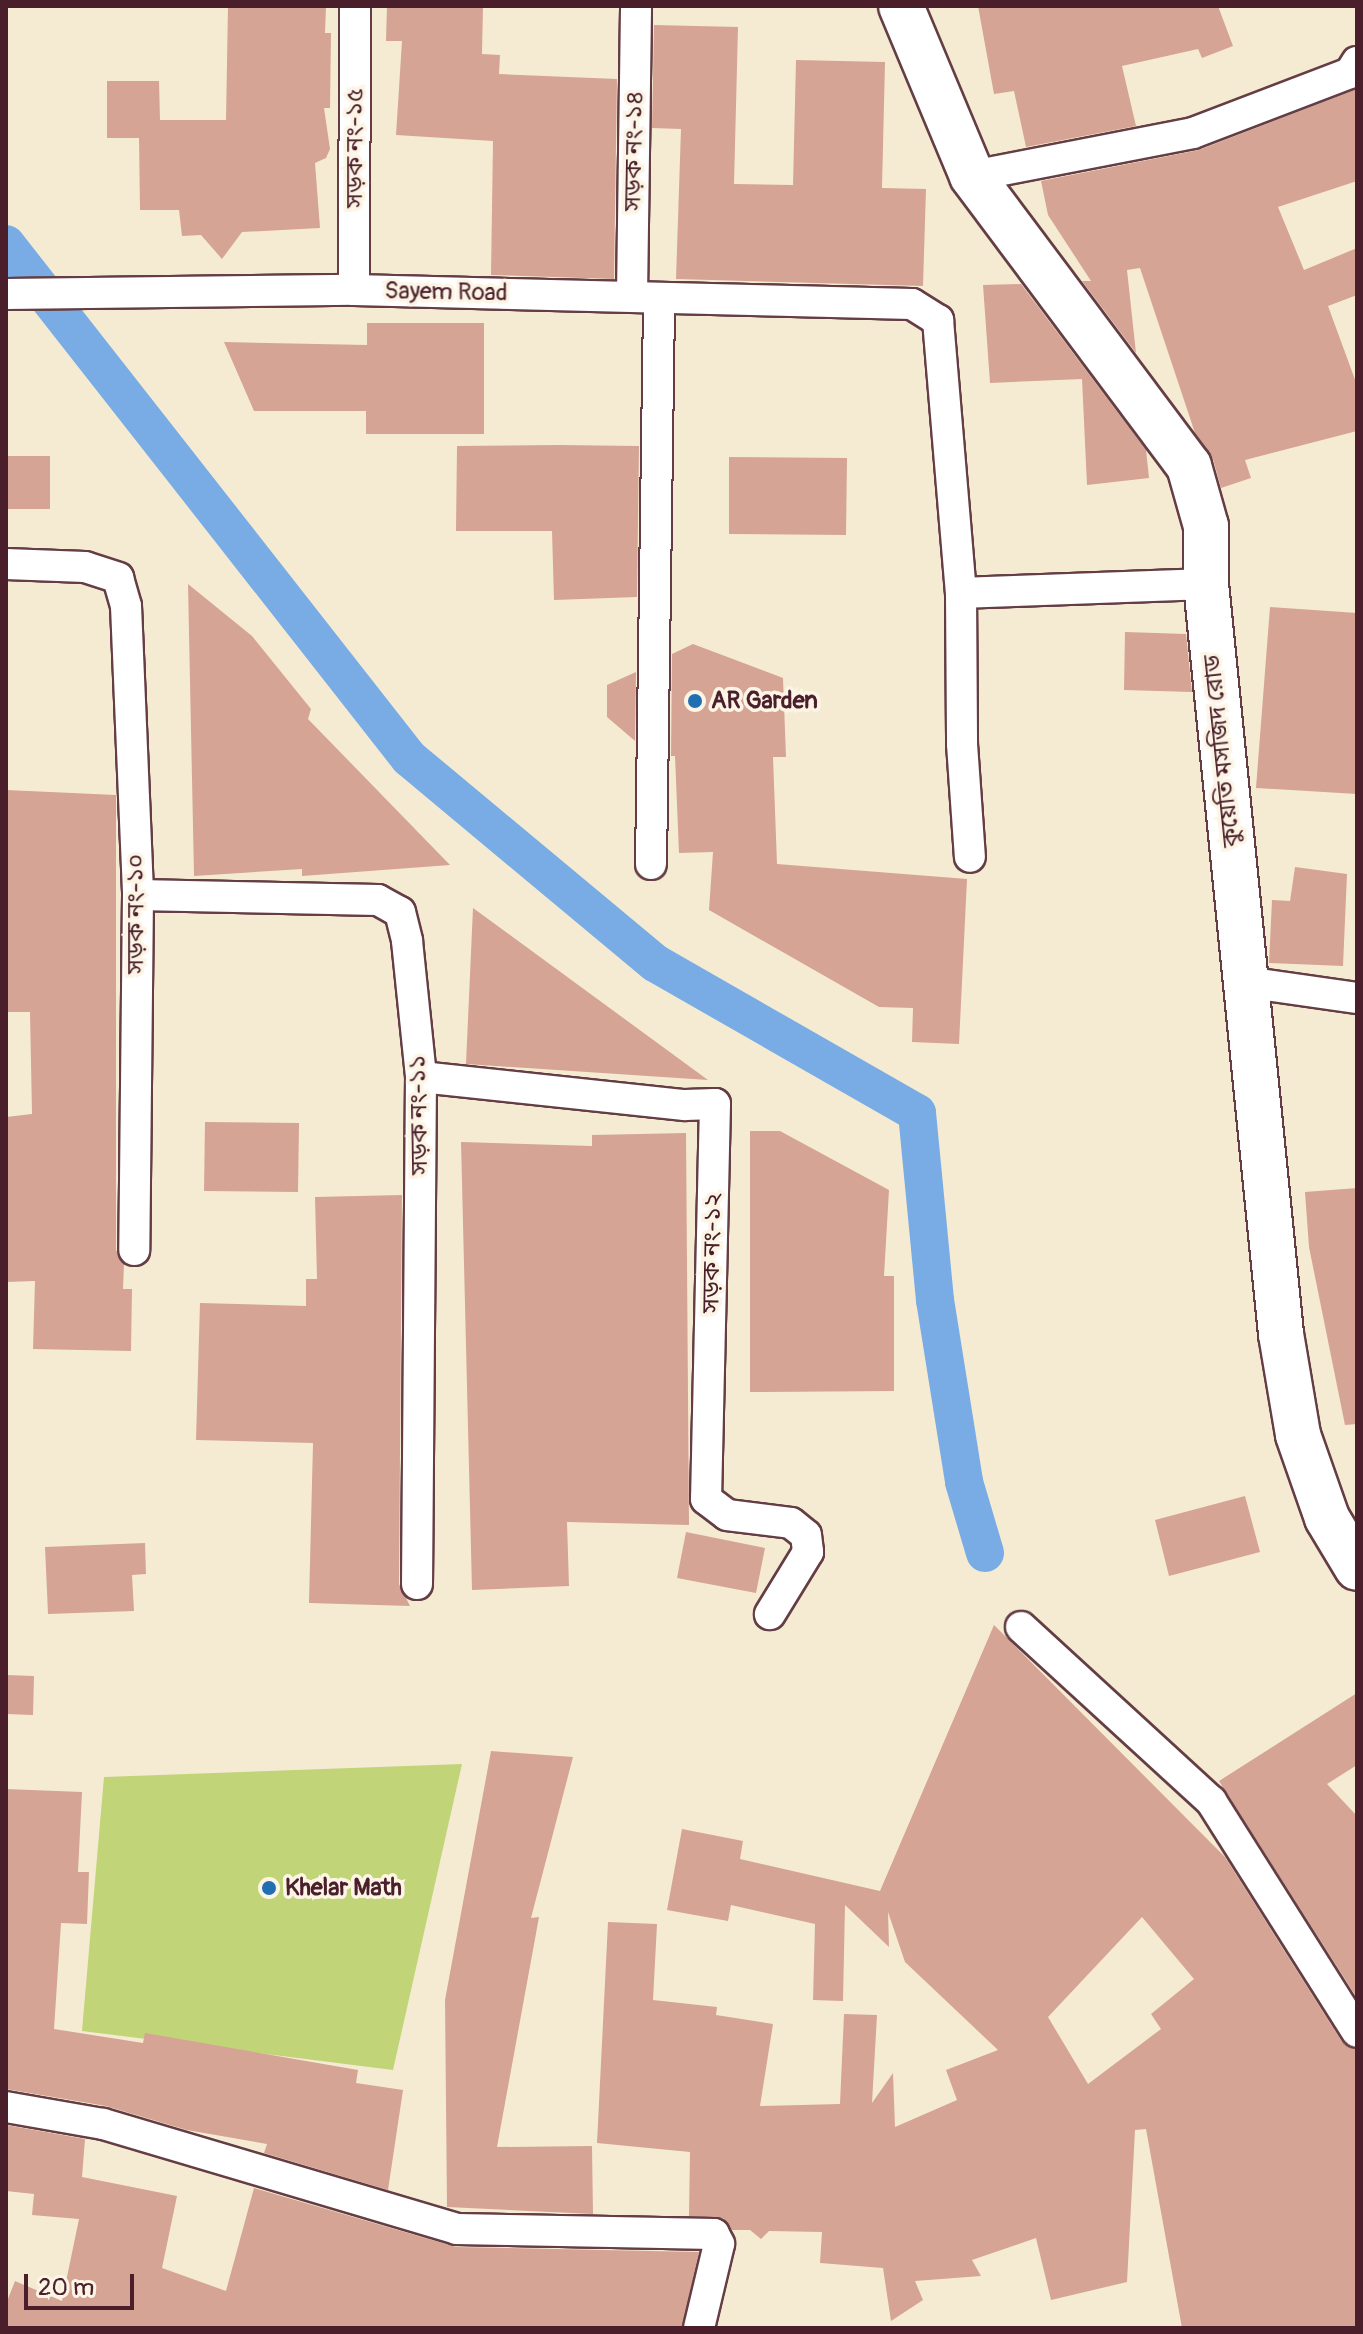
<!DOCTYPE html>
<html>
<head>
<meta charset="utf-8">
<style>
  body { margin:0 }
  #map { position:relative; width:1363px; height:2334px; overflow:hidden; background:#f5ebd3; font-family:Pangolin,"Noto Sans Bengali",sans-serif }
  div>[style] { position:absolute }
  .green>* { inset:0; background:#c1d477 }
  .canal>* { height:38px; margin:-19px; padding:0 19px; transform-origin:19px; border-radius:19px; background:#79ace5 }
  .building>* { inset:0; background:#d5a494 }
  .roads { filter:drop-shadow(2px 0 #643e44) drop-shadow(-2px 0 #643e44) drop-shadow(0 2px #643e44) drop-shadow(0 -2px #643e44) }
  .street>* { height:30px; margin:-15px; padding:0 15px; transform-origin:15px; border-radius:15px; background:#fff }
  .secondary>* { height:44px; margin:-22px; padding:0 22px; transform-origin:22px; border-radius:22px; background:#fff }
  .dots>* { width:22px; height:22px; translate:-50% -50%; box-sizing:border-box; border:4px solid #fcf5e5; border-radius:50% }
  span { translate:-50% -50%; white-space:nowrap; text-align:center; line-height:1.15; -webkit-text-stroke:7px #fcf5e5; paint-order:stroke }
  .street-label { font-size:24px; color:#4a1f2b }
  .poi-label { font-size:24px; color:#4a1f2b; font-weight:700 }
  .left { translate:0 -50%; text-align:left }
  .frame { position:absolute; inset:0; border:8px solid #4a1f2b; pointer-events:none }
  .scale { position:absolute; left:24px; top:2274px; width:110px; height:36px; box-sizing:border-box; border:4px solid #4a1f2b; border-top:0; padding-left:10px; font-size:24px; line-height:28px; white-space:nowrap; color:#4a1f2b; -webkit-text-stroke:6px #fcf5e5; paint-order:stroke }
</style>
</head>
<body>
<div id="map">
  <div class="green">
    <i style="clip-path:polygon(462px 1764px,393px 2070px,82px 2031px,104px 1777px)"></i>
  </div>
  <div class="canal">
    <i style="left:6px;top:244px;width:653px;rotate:51.9deg"></i>
    <i style="left:409px;top:758px;width:320px;rotate:39.8deg"></i>
    <i style="left:655px;top:963px;width:302px;rotate:29.8deg"></i>
    <i style="left:917px;top:1113px;width:188px;rotate:84.5deg"></i>
    <i style="left:935px;top:1300px;width:184px;rotate:80.9deg"></i>
    <i style="left:964px;top:1482px;width:74px;rotate:73.5deg"></i>
  </div>
  <div class="building">
    <i style="clip-path:polygon(228px 6px,326px 6px,325px 33px,331px 33px,330px 108px,324px 108px,330px 149px,326px 158px,315px 163px,320px 228px,242px 232px,222px 259px,201px 235px,182px 236px,179px 210px,140px 210px,139px 138px,107px 138px,107px 81px,159px 81px,160px 120px,226px 120px)"></i>
    <i style="clip-path:polygon(387px 6px,483px 6px,482px 54px,500px 55px,499px 74px,617px 79px,614px 279px,491px 275px,493px 141px,396px 135px,402px 41px,386px 41px)"></i>
    <i style="clip-path:polygon(978px 6px,1218px 6px,1233px 46px,1202px 58px,1198px 49px,1122px 66px,1136px 126px,1026px 147px,1014px 91px,994px 94px)"></i>
    <i style="clip-path:polygon(654px 25px,738px 27px,734px 184px,793px 185px,796px 60px,885px 62px,882px 188px,926px 189px,923px 286px,676px 279px,681px 129px,652px 128px)"></i>
    <i style="clip-path:polygon(1357px 89px,1357px 181px,1278px 207px,1304px 270px,1357px 248px,1357px 295px,1328px 306px,1357px 385px,1357px 431px,1245px 460px,1251px 478px,1221px 488px,1213px 459px,1195px 433px,1140px 268px,1127px 270px,1136px 353px,1082px 281px,1091px 281px,1048px 215px,1041px 181px,1199px 150px)"></i>
    <i style="clip-path:polygon(1021px 284px,1146px 450px,1149px 478px,1087px 485px,1082px 379px,990px 383px,983px 285px)"></i>
    <i style="clip-path:polygon(367px 323px,484px 323px,484px 434px,366px 434px,366px 411px,254px 411px,224px 342px,367px 345px)"></i>
    <i style="clip-path:polygon(559px 445px,639px 446px,637px 597px,554px 600px,552px 531px,456px 531px,457px 446px)"></i>
    <i style="clip-path:polygon(6px 456px,50px 456px,50px 509px,6px 509px)"></i>
    <i style="clip-path:polygon(729px 457px,847px 458px,846px 535px,729px 534px)"></i>
    <i style="clip-path:polygon(188px 584px,252px 636px,311px 709px,308px 719px,450px 865px,302px 876px,302px 869px,194px 876px)"></i>
    <i style="clip-path:polygon(1270px 607px,1357px 613px,1357px 794px,1256px 788px)"></i>
    <i style="clip-path:polygon(1125px 632px,1186px 634px,1192px 692px,1124px 690px)"></i>
    <i style="clip-path:polygon(693px 644px,783px 678px,786px 757px,773px 757px,777px 864px,967px 879px,959px 1044px,912px 1042px,913px 1008px,879px 1007px,709px 910px,713px 852px,679px 853px,675px 756px,671px 756px,672px 654px)"></i>
    <i style="clip-path:polygon(636px 672px,635px 741px,607px 717px,607px 685px)"></i>
    <i style="clip-path:polygon(6px 790px,116px 795px,116px 1250px,124px 1264px,123px 1289px,132px 1289px,131px 1351px,33px 1349px,35px 1281px,6px 1282px,6px 1117px,32px 1114px,30px 1012px,6px 1012px)"></i>
    <i style="clip-path:polygon(1295px 867px,1347px 874px,1343px 966px,1269px 963px,1272px 900px,1290px 901px)"></i>
    <i style="clip-path:polygon(473px 908px,708px 1080px,466px 1064px)"></i>
    <i style="clip-path:polygon(205px 1122px,299px 1123px,298px 1192px,204px 1191px)"></i>
    <i style="clip-path:polygon(750px 1131px,780px 1131px,889px 1190px,884px 1276px,894px 1276px,894px 1391px,750px 1392px)"></i>
    <i style="clip-path:polygon(686px 1133px,689px 1525px,567px 1522px,569px 1586px,472px 1590px,461px 1142px,592px 1146px,592px 1135px)"></i>
    <i style="clip-path:polygon(1357px 1188px,1357px 1424px,1345px 1425px,1309px 1247px,1305px 1192px)"></i>
    <i style="clip-path:polygon(402px 1195px,399px 1584px,410px 1606px,309px 1603px,313px 1443px,196px 1440px,200px 1303px,306px 1306px,306px 1279px,317px 1279px,315px 1197px)"></i>
    <i style="clip-path:polygon(1245px 1496px,1260px 1552px,1169px 1576px,1155px 1520px)"></i>
    <i style="clip-path:polygon(686px 1532px,765px 1548px,756px 1593px,677px 1578px)"></i>
    <i style="clip-path:polygon(145px 1543px,146px 1574px,132px 1575px,134px 1611px,48px 1614px,45px 1547px)"></i>
    <i style="clip-path:polygon(evenodd,994px 1625px,1225px 1857px,1342px 2042px,1357px 2050px,1357px 2328px,1182px 2328px,1146px 2129px,1135px 2130px,1127px 2282px,1051px 2300px,1036px 2238px,972px 2260px,981px 2276px,915px 2281px,923px 2300px,891px 2321px,883px 2268px,820px 2263px,822px 2232px,769px 2231px,761px 2239px,750px 2230px,732px 2230px,723px 2218px,689px 2216px,690px 2152px,597px 2143px,608px 1922px,657px 1924px,653px 2000px,717px 2007px,716px 2015px,773px 2024px,760px 2106px,840px 2104px,844px 2014px,877px 2015px,872px 2103px,893px 2073px,895px 2127px,957px 2100px,946px 2070px,998px 2050px,905px 1962px,888px 1912px,889px 1947px,845px 1905px,843px 2001px,813px 2000px,815px 1924px,731px 1905px,728px 1921px,667px 1910px,682px 1829px,743px 1841px,740px 1859px,880px 1891px,994px 1625px,1142px 1917px,1194px 1979px,1151px 2014px,1161px 2029px,1088px 2084px,1048px 2017px,1142px 1917px)"></i>
    <i style="clip-path:polygon(6px 1675px,34px 1676px,33px 1715px,6px 1714px)"></i>
    <i style="clip-path:polygon(1357px 1693px,1357px 1765px,1327px 1784px,1357px 1816px,1357px 1998px,1219px 1781px)"></i>
    <i style="clip-path:polygon(491px 1751px,573px 1757px,531px 1918px,539px 1917px,497px 2147px,592px 2146px,593px 2214px,447px 2207px,445px 2000px)"></i>
    <i style="clip-path:polygon(6px 1789px,82px 1792px,78px 1872px,89px 1872px,87px 1924px,61px 1923px,54px 2029px,143px 2043px,145px 2033px,358px 2070px,356px 2083px,403px 2090px,388px 2190px,264px 2153px,267px 2144px,187px 2130px,106px 2106px,6px 2089px)"></i>
    <i style="clip-path:polygon(6px 2125px,85px 2139px,82px 2177px,177px 2196px,162px 2268px,226px 2291px,254px 2188px,456px 2247px,699px 2252px,682px 2328px,6px 2328px,6px 2304px,15px 2281px,62px 2301px,79px 2219px,32px 2215px,34px 2194px,6px 2191px)"></i>
  </div>
  <div class="roads">
    <div class="street">
      <i style="left:972px;top:176px;width:225px;rotate:-11deg"></i>
      <i style="left:1193px;top:133px;width:168px;rotate:-20.9deg"></i>
      <i style="left:1350px;top:73px;width:13px;rotate:-58deg"></i>
      <i style="left:354px;top:290px;width:284px;rotate:-89.8deg"></i>
      <i style="left:6px;top:294px;width:348px;rotate:-0.7deg"></i>
      <i style="left:354px;top:290px;width:558px;rotate:1.44deg"></i>
      <i style="left:912px;top:304px;width:31px;rotate:32deg"></i>
      <i style="left:938px;top:320px;width:274px;rotate:85.2deg"></i>
      <i style="left:961px;top:593px;width:151px;rotate:89.6deg"></i>
      <i style="left:962px;top:744px;width:113px;rotate:86deg"></i>
      <i style="left:632px;top:296px;width:290px;rotate:-89.2deg"></i>
      <i style="left:6px;top:564px;width:79px;rotate:2.2deg"></i>
      <i style="left:85px;top:567px;width:35px;rotate:18deg"></i>
      <i style="left:118px;top:578px;width:29px;rotate:74deg"></i>
      <i style="left:126px;top:606px;width:289px;rotate:87.6deg"></i>
      <i style="left:138px;top:895px;width:355px;rotate:90.6deg"></i>
      <i style="left:961px;top:593px;width:245px;rotate:-2.1deg"></i>
      <i style="left:651px;top:864px;width:562px;rotate:-89.18deg"></i>
      <i style="left:138px;top:895px;width:240px;rotate:1.2deg"></i>
      <i style="left:378px;top:900px;width:25px;rotate:29deg"></i>
      <i style="left:400px;top:912px;width:30px;rotate:76deg"></i>
      <i style="left:407px;top:941px;width:137px;rotate:84.1deg"></i>
      <i style="left:421px;top:1077px;width:507px;rotate:90.45deg"></i>
      <i style="left:1245px;top:982px;width:113px;rotate:8.1deg"></i>
      <i style="left:421px;top:1077px;width:265px;rotate:6.1deg"></i>
      <i style="left:685px;top:1105px;width:30px;rotate:-2deg"></i>
      <i style="left:715px;top:1104px;width:395px;rotate:91.3deg"></i>
      <i style="left:706px;top:1499px;width:26px;rotate:37deg"></i>
      <i style="left:727px;top:1515px;width:64px;rotate:7.1deg"></i>
      <i style="left:791px;top:1523px;width:19px;rotate:39deg"></i>
      <i style="left:806px;top:1535px;width:17px;rotate:83deg"></i>
      <i style="left:808px;top:1552px;width:73px;rotate:121.5deg"></i>
      <i style="left:1021px;top:1627px;width:258px;rotate:42.5deg"></i>
      <i style="left:1211px;top:1801px;width:273px;rotate:57.7deg"></i>
      <i style="left:6px;top:2107px;width:98px;rotate:9.9deg"></i>
      <i style="left:103px;top:2124px;width:369px;rotate:16.5deg"></i>
      <i style="left:457px;top:2229px;width:257px;rotate:1.1deg"></i>
      <i style="left:714px;top:2234px;width:11px;rotate:63deg"></i>
      <i style="left:719px;top:2244px;width:86px;rotate:103.4deg"></i>
    </div>
    <div class="secondary">
      <i style="left:901px;top:6px;width:184px;rotate:67.3deg"></i>
      <i style="left:972px;top:176px;width:362px;rotate:53.2deg"></i>
      <i style="left:1189px;top:466px;width:62px;rotate:74.2deg"></i>
      <i style="left:1206px;top:526px;width:58px;rotate:90deg"></i>
      <i style="left:1206px;top:584px;width:754px;rotate:84.29deg"></i>
      <i style="left:1281px;top:1334px;width:102px;rotate:80.4deg"></i>
      <i style="left:1298px;top:1435px;width:88px;rotate:70.7deg"></i>
      <i style="left:1327px;top:1518px;width:58px;rotate:59deg"></i>
    </div>
  </div>
  <div class="dots">
    <i style="left:695px;top:701px;background:#1f6fb2"></i>
    <i style="left:269px;top:1888px;background:#1f6fb2"></i>
  </div>
  <div class="street-label">
    <span style="left:355px;top:148px;rotate:-90deg">সড়ক নং-১৫</span>
    <span style="left:634px;top:151px;rotate:-89deg">সড়ক নং-১৪</span>
    <span style="left:446px;top:292px;rotate:1deg">Sayem Road</span>
    <span style="left:1222px;top:751px;rotate:-96deg">কুয়েতি মসজিদ রোড</span>
    <span style="left:136px;top:914px;rotate:-90deg">সড়ক নং-১০</span>
    <span style="left:419px;top:1115px;rotate:-91deg">সড়ক নং-১১</span>
    <span style="left:712px;top:1253px;rotate:-89deg">সড়ক নং-১২</span>
  </div>
  <div class="poi-label">
    <span class="left" style="left:711px;top:701px">AR Garden</span>
    <span class="left" style="left:285px;top:1888px">Khelar Math</span>
  </div>
  <div class="frame"></div>
  <div class="scale">20 m</div>
</div>
</body>
</html>
